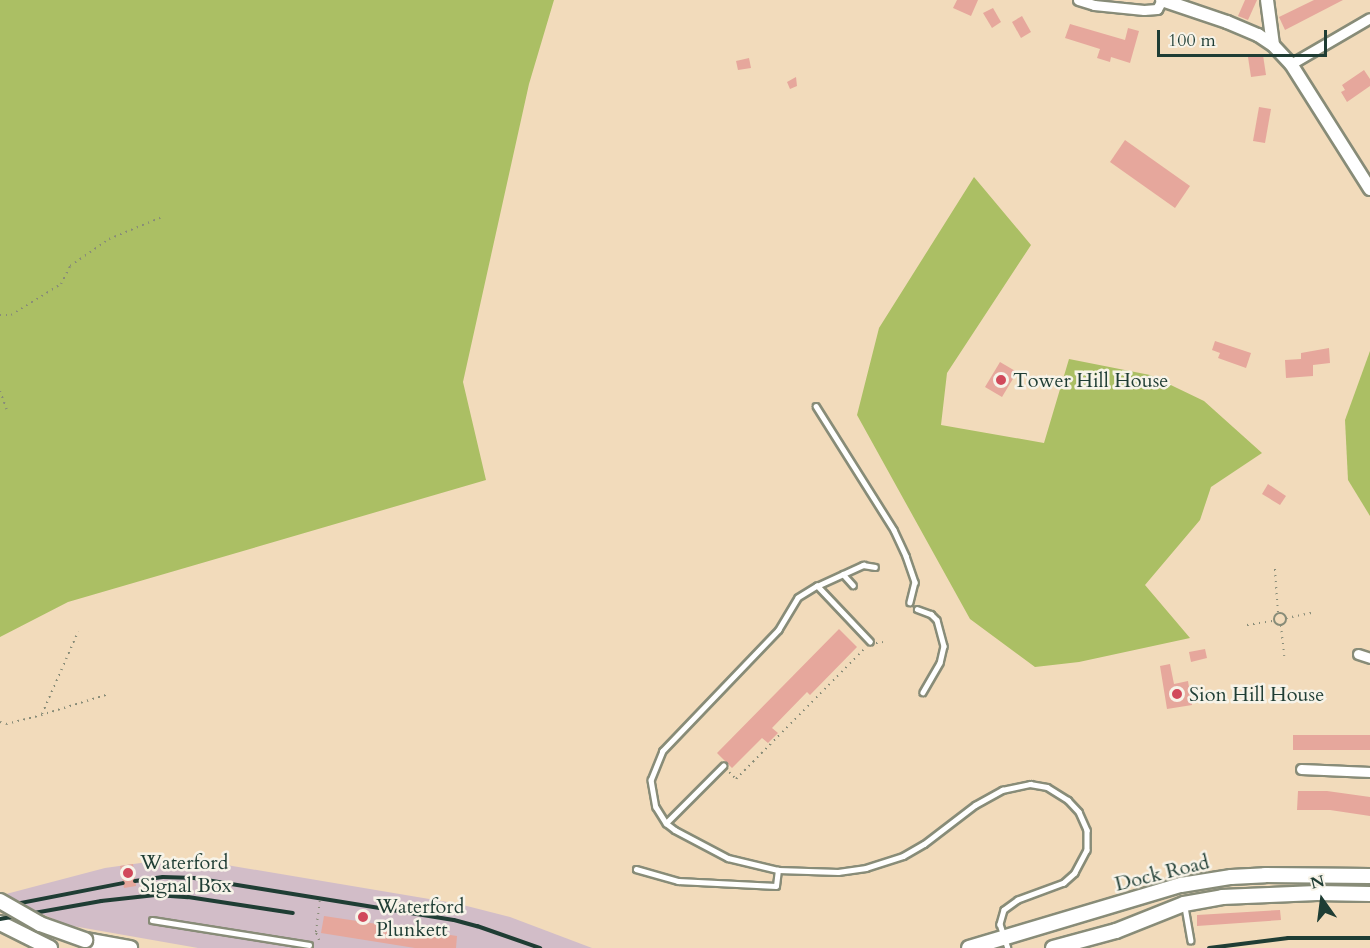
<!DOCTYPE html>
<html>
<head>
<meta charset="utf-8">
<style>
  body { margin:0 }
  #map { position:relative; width:1370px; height:948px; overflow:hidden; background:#f2dbbb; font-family:Cardo,serif }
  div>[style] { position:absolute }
  .industrial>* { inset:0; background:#d2bdc8 }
  .green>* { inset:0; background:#abbf64 }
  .building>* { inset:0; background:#e6a79c }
  .path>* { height:2px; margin-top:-1px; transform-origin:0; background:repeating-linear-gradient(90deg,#888c78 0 1.5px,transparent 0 6px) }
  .path>.ring { margin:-1px; padding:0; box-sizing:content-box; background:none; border:2px solid #888c78; border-radius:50% }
  .roads { filter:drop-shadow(2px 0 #888c78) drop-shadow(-2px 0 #888c78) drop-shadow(0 2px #888c78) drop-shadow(0 -2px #888c78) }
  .service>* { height:4.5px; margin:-2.25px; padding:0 2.25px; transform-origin:2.25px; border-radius:2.25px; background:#fff }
  .minor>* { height:9px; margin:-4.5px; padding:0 4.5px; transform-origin:4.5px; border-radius:4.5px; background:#fff }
  .tertiary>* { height:12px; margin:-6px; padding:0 6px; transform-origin:6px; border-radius:6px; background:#fff }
  .secondary>* { height:14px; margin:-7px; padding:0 7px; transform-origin:7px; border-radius:7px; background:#fff }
  .rail>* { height:4px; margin:-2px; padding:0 2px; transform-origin:2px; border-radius:2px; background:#1f3d34 }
  .bridges { filter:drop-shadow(2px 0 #888c78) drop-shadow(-2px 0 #888c78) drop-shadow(0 2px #888c78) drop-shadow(0 -2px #888c78) }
  .secondary-bridge>* { height:14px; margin:-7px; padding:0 7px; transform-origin:7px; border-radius:7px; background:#fff }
  .dots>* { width:16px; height:16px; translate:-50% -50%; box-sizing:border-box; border:3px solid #f7f3e8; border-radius:50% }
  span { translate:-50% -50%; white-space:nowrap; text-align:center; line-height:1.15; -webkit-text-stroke:5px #f7f3e8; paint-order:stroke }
  .poi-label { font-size:20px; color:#1f3d34 }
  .left { translate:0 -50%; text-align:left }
  .street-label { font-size:20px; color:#1f3d34 }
  .north { position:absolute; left:1292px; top:870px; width:60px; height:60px; -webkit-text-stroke:4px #f7f3e8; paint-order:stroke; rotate:346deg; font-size:16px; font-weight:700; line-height:24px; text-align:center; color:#1f3d34 }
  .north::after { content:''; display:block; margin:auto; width:21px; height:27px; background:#1f3d34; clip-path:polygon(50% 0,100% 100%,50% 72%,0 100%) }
  .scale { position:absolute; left:1157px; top:30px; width:170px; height:27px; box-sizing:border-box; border:3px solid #1f3d34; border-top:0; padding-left:8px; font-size:18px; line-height:21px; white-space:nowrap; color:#1f3d34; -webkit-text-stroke:4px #f7f3e8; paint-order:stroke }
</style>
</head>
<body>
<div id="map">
  <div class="industrial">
    <i style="clip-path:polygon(162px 860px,209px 862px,459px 904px,510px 917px,592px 948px,198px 948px,67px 925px,31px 909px,6px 894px,105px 868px)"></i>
  </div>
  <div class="green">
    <i style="clip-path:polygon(0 0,554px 0,529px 84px,463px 382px,486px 480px,68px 602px,0 637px)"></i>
    <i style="clip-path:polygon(974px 177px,1031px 245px,947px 373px,941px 425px,1044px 443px,1069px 359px,1150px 375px,1204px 401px,1262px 453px,1211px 487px,1200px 520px,1145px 585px,1190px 638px,1079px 662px,1035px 667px,970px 619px,857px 415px,879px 328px)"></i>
    <i style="clip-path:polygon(1370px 351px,1370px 516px,1348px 480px,1345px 420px)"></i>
  </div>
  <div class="building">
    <i style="clip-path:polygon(957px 0,978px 0,971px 16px,953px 8px)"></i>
    <i style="clip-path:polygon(1245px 0,1257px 0,1248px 20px,1238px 16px)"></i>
    <i style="clip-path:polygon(1314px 0,1343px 0,1285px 30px,1279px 17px)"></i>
    <i style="clip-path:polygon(993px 8px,1001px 22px,992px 28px,983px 13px)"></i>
    <i style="clip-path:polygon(1022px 16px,1031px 32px,1021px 38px,1012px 22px)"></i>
    <i style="clip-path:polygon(1070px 24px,1125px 40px,1128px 28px,1139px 31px,1130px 63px,1111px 57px,1110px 62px,1097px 58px,1100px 49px,1065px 38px)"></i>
    <i style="clip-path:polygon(1263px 55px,1266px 75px,1251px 77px,1248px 57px)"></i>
    <i style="clip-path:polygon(749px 58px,751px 68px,738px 70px,736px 61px)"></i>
    <i style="clip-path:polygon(1364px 70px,1370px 79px,1370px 86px,1347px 102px,1341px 92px,1345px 90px,1342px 85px)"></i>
    <i style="clip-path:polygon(796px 77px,797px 86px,790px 89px,787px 82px)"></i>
    <i style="clip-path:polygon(1259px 107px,1271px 109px,1265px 143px,1253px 141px)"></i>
    <i style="clip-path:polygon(1125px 140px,1190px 186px,1175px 208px,1110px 162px)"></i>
    <i style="clip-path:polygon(1215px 341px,1251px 353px,1246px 368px,1218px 358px,1220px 353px,1212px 350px)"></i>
    <i style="clip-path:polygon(1329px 348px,1330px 363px,1313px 365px,1313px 376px,1286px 378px,1285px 360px,1301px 359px,1301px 353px)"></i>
    <i style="clip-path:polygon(1000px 362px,1017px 372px,1002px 397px,985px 387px)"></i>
    <i style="clip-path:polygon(1268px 484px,1286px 496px,1280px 505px,1262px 494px)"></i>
    <i style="clip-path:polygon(839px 629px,857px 647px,810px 695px,807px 692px,772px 728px,778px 733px,768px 743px,762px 738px,732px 768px,717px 753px)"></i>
    <i style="clip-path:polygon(1205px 649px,1207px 658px,1191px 662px,1189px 652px)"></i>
    <i style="clip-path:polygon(1170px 664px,1174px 684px,1188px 681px,1192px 705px,1167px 709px,1160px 666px)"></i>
    <i style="clip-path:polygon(1293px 735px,1370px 735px,1370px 750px,1293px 750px)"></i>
    <i style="clip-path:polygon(1298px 791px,1327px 791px,1370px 797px,1370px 816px,1330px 810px,1297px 810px)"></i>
    <i style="clip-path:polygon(133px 864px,136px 886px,124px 888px,120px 866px)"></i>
    <i style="clip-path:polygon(1280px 910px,1281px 920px,1197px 926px,1197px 915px)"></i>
    <i style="clip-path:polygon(324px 916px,457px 936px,456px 948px,415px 948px,321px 933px)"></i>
  </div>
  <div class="path">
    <i style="left:0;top:315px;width:11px"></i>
    <i style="left:11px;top:315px;width:59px;rotate:-31.8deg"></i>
    <i style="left:61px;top:284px;width:20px;rotate:-63deg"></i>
    <i style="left:70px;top:266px;width:47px;rotate:-34.7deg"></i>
    <i style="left:109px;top:239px;width:57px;rotate:-22.5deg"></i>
    <i style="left:0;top:391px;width:23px;rotate:70deg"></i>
    <i style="left:1275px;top:569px;width:44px;rotate:86.1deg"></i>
    <i class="ring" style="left:1274px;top:613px;width:10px;height:10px"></i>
    <i style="left:1286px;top:618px;width:26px;rotate:-11deg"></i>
    <i style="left:1247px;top:625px;width:26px;rotate:-9deg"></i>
    <i style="left:1281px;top:625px;width:31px;rotate:84deg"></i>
    <i style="left:876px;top:643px;width:7px;rotate:-8deg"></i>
    <i style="left:42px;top:714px;width:90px;rotate:-66.3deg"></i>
    <i style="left:0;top:722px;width:6px;rotate:18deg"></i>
    <i style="left:6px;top:724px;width:36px;rotate:-14deg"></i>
    <i style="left:41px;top:715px;width:71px;rotate:-17.2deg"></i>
    <i style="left:729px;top:772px;width:10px;rotate:45deg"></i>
    <i style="left:736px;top:779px;width:182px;rotate:-45.4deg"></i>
    <i style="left:319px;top:940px;width:9px;rotate:-111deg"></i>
    <i style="left:316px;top:932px;width:31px;rotate:-83deg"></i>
  </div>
  <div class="roads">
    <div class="service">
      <i style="left:816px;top:406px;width:146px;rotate:57.8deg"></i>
      <i style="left:894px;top:530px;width:29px;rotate:65deg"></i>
      <i style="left:906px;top:556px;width:28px;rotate:71deg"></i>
      <i style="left:915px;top:582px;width:21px;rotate:104deg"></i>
      <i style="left:843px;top:574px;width:15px;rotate:48deg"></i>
      <i style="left:817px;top:586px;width:51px;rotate:-24.5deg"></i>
      <i style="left:863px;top:565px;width:12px;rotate:9deg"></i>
      <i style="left:917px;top:609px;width:15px;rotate:20deg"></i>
      <i style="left:931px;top:614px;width:8px;rotate:45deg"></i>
      <i style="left:937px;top:620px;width:27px;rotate:75deg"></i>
      <i style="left:944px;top:646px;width:17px;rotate:103deg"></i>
      <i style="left:940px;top:663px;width:34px;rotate:120deg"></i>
      <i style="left:870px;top:642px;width:77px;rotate:-133.4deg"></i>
      <i style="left:817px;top:586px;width:22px;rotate:148deg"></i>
      <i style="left:798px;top:598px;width:37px;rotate:121deg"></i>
      <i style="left:779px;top:630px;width:168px;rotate:133.8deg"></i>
      <i style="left:663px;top:751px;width:31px;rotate:112deg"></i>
      <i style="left:651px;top:780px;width:27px;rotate:80deg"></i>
      <i style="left:656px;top:807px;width:19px;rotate:58deg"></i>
      <i style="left:666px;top:823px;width:11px;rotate:38deg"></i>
      <i style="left:675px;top:830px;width:60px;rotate:27.8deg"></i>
      <i style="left:728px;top:858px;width:51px;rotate:13.5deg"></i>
      <i style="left:778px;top:870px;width:60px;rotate:1.9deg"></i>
      <i style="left:838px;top:872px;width:28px;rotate:-8deg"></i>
      <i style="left:866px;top:868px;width:39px;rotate:-18deg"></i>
      <i style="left:903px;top:856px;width:24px;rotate:-30deg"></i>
      <i style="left:924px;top:844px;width:64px;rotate:-37.4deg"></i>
      <i style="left:975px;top:805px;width:31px;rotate:-29deg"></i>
      <i style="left:1002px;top:790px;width:29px;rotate:-12deg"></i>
      <i style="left:1030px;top:784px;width:17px;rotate:10deg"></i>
      <i style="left:1047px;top:787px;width:25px;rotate:32deg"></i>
      <i style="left:1068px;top:800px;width:16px;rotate:47deg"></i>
      <i style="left:1079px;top:812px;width:20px;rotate:66deg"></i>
      <i style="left:1087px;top:830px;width:20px;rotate:90deg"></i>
      <i style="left:1087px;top:850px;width:26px;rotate:118deg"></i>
      <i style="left:1075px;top:873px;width:15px;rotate:138deg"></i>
      <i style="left:1064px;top:883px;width:49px;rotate:159.7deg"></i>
      <i style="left:1018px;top:900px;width:17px;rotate:144deg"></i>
      <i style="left:1004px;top:910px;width:15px;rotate:106deg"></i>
      <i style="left:1000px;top:924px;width:25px;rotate:72deg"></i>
      <i style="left:666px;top:823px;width:81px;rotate:-45deg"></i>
      <i style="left:636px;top:869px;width:44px;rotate:15.9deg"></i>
      <i style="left:678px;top:881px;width:98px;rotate:2.9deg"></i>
      <i style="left:776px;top:886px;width:16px;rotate:-83deg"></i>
      <i style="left:1185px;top:907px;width:34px;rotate:80deg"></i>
      <i style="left:152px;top:920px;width:159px;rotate:9deg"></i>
    </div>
    <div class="minor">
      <i style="left:1078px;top:0;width:17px;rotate:17deg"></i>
      <i style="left:1094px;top:5px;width:50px;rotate:5.7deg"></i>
      <i style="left:1144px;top:10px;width:13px;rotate:-4deg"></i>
      <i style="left:1157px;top:9px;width:10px;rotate:-61deg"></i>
      <i style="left:1291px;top:64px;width:91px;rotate:-30.2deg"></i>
      <i style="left:1358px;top:654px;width:13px;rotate:18deg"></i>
      <i style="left:1301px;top:769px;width:69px;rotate:2.5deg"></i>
    </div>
    <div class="tertiary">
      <i style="left:1162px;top:0;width:69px;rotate:18.7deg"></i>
      <i style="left:1227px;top:22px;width:34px;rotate:23deg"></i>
      <i style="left:1258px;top:35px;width:18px;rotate:34deg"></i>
      <i style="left:1273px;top:45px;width:26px;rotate:47deg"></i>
      <i style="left:1291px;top:64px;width:148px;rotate:57.7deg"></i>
      <i style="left:1267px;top:0;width:45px;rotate:82.4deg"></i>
    </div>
    <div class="secondary">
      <i style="left:0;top:923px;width:56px;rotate:26.6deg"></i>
      <i style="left:85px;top:940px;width:46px;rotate:10.1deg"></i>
      <i style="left:969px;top:948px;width:221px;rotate:-16.6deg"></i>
      <i style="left:1181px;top:885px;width:51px;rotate:-9.1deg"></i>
      <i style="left:1231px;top:877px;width:34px;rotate:-3deg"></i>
      <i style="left:1265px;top:875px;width:105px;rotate:0.5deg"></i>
      <i style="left:1053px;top:948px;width:65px;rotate:-15.1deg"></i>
      <i style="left:1116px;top:931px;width:73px;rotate:-21.7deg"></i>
      <i style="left:1184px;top:904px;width:39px;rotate:-10deg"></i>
      <i style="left:1222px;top:897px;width:95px;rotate:-2.4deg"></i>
      <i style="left:1317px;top:893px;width:53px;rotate:1.1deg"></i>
    </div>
  </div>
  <div class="rail">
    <i style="left:135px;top:881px;width:28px;rotate:-8deg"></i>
    <i style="left:163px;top:877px;width:31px;rotate:2deg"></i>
    <i style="left:194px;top:878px;width:263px;rotate:9.2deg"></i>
    <i style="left:454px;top:920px;width:24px;rotate:15deg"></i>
    <i style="left:477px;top:926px;width:67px;rotate:19.2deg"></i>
    <i style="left:0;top:907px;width:125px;rotate:-11deg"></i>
    <i style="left:0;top:919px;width:103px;rotate:-10.1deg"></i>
    <i style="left:101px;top:901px;width:55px;rotate:-6.2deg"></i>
    <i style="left:156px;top:895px;width:32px;rotate:4deg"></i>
    <i style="left:188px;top:897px;width:106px;rotate:8.7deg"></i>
    <i style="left:1209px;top:948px;width:80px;rotate:-7.2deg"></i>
    <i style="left:1288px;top:938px;width:82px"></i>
  </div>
  <div class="bridges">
    <div class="secondary-bridge">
      <i style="left:0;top:901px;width:46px;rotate:29.9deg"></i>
      <i style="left:40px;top:924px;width:48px;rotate:19.6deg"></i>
    </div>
  </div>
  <div class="dots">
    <i style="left:1001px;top:380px;background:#d1495b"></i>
    <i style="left:1177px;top:694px;background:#d1495b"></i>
    <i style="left:128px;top:873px;background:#d1495b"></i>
    <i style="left:363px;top:917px;background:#d1495b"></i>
  </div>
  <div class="poi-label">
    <span class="left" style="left:1013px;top:380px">Tower Hill House</span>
    <span class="left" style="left:1189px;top:694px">Sion Hill House</span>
    <span class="left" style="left:140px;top:874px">Waterford<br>Signal Box</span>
    <span class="left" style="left:376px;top:918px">Waterford<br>Plunkett</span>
  </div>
  <div class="street-label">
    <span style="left:1162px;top:873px;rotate:-14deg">Dock Road</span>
  </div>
  <div class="north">N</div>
  <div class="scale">100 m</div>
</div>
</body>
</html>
